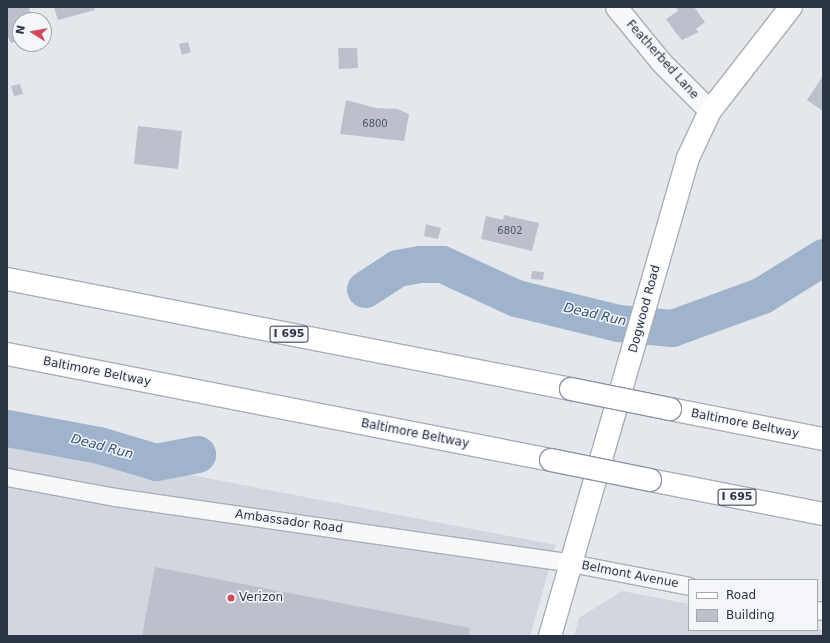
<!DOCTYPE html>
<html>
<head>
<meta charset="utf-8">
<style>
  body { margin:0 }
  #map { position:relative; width:830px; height:643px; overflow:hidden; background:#e4e7ec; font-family:"DejaVu Sans",sans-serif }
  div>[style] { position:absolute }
  .built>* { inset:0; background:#d2d6de }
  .river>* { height:37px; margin:-18.5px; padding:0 18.5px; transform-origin:18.5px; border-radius:18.5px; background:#9fb4cc }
  .building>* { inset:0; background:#bbc0ca }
  .roads { filter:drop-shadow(1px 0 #a9aeb7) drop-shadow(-1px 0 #a9aeb7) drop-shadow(0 1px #a9aeb7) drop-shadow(0 -1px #a9aeb7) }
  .minor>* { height:17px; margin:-8.5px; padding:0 8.5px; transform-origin:8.5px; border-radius:8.5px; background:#f7f8fa }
  .tertiary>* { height:21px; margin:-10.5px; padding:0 10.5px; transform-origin:10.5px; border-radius:10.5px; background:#f7f8fa }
  .secondary>* { height:22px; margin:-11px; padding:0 11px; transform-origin:11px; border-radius:11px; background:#fff }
  .motorway>* { height:22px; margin:-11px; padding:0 11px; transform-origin:11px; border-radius:11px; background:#fff }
  .bridges { filter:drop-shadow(1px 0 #8b94a3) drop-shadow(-1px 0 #8b94a3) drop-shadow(0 1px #8b94a3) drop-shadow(0 -1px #8b94a3) }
  .motorway-bridge>* { height:22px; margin:-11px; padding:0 11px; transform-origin:11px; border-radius:11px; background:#fff }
  .dots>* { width:11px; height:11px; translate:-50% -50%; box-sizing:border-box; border:2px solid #f4f6f9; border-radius:50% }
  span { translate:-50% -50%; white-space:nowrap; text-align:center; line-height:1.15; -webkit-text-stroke:3px #f4f6f9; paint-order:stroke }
  .number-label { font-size:10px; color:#4f5766 }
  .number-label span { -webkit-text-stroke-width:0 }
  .shield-label span { padding:1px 3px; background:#f4f6f9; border:1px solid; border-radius:3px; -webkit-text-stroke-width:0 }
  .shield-label { font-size:11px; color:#2b3445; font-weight:700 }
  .street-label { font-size:12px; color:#2b3445 }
  .poi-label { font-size:12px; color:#2b3445 }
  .left { translate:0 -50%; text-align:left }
  .water-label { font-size:13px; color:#34527a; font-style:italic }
  .frame { position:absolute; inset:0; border:8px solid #2b3445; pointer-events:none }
  .legend { position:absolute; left:688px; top:579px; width:130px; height:52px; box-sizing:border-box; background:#f4f6f9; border:1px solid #a4a8b1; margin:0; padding:5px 7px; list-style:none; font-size:12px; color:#2b3445 }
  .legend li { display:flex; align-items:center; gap:8px; height:20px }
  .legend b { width:20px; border:1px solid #a4a8b1 }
  .north { position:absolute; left:12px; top:12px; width:40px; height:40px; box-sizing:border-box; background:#f4f6f9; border:1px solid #a4a8b1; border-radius:50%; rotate:281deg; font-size:11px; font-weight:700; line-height:16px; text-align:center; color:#2b3445 }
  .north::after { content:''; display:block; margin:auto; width:14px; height:18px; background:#d1495b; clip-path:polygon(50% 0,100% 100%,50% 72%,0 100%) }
</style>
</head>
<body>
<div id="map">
  <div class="built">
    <i style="clip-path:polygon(7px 440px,556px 545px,530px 636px,7px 636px)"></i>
    <i style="clip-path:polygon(622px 591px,689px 604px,689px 630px,817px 629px,823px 630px,823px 636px,574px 636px,579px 618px)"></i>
  </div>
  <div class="river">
    <i style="left:365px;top:289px;width:38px;rotate:-33deg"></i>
    <i style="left:397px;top:268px;width:23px;rotate:-10deg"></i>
    <i style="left:420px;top:264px;width:22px"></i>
    <i style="left:442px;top:264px;width:81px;rotate:24.7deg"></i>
    <i style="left:516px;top:298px;width:105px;rotate:13.8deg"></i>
    <i style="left:618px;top:323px;width:54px;rotate:5.3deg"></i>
    <i style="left:672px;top:328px;width:96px;rotate:-20.1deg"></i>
    <i style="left:762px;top:295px;width:72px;rotate:-31.9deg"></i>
    <i style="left:7px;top:428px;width:94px;rotate:10.5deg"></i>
    <i style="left:99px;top:445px;width:59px;rotate:16.6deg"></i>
    <i style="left:156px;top:462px;width:42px;rotate:-11deg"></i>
  </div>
  <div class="building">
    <i style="clip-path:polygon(7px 7px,29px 7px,32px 20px,20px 20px,20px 40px,11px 43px,7px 35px)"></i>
    <i style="clip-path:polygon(54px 7px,94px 7px,95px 10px,58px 20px)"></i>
    <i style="clip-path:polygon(676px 7px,694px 7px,705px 22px,696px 29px,699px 32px,682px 40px,676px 33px,666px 19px,678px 11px)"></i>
    <i style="clip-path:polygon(188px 42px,191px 52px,182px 55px,179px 44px)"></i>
    <i style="clip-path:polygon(338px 48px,357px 48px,358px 68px,339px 69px)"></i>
    <i style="clip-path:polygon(823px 76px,823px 111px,807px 100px)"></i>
    <i style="clip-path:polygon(20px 84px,23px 94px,14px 96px,11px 86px)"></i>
    <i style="clip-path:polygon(346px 100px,376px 108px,397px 109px,409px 114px,404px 141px,340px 134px)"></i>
    <i style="clip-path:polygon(138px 126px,182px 131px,178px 169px,134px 164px)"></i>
    <i style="clip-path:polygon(504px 215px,539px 223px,532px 251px,481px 239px,486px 216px,503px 220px)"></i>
    <i style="clip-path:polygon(426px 224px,441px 228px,438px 239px,424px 236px)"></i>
    <i style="clip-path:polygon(532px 271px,544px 272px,543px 280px,531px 279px)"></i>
    <i style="clip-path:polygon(155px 567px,470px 628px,468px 636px,142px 636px)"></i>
  </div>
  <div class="roads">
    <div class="minor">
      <i style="left:7px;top:477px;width:110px;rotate:10.5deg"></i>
      <i style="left:115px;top:497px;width:461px;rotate:8.2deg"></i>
      <i style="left:571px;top:563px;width:120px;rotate:11deg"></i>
      <i style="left:817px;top:610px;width:6px;rotate:9deg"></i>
    </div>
    <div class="tertiary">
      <i style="left:616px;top:7px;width:71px;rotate:50.7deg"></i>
      <i style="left:661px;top:62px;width:69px;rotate:45deg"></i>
    </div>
    <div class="secondary">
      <i style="left:550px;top:636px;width:495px;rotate:-73.9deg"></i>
      <i style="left:687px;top:160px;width:54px;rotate:-64.9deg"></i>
      <i style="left:710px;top:111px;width:132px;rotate:-52.1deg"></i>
    </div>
    <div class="motorway">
      <i style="left:7px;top:279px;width:575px;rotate:11.04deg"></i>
      <i style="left:7px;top:354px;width:554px;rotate:11.03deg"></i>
      <i style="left:670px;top:409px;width:156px;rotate:11.1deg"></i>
      <i style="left:650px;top:480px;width:176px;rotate:11.1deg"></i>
    </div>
  </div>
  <div class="bridges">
    <div class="motorway-bridge">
      <i style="left:571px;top:389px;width:101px;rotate:11.4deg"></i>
      <i style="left:551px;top:460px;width:101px;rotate:11.4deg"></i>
    </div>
  </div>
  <div class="dots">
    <i style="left:231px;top:598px;background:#d1495b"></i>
  </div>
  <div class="number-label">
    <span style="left:375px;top:124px">6800</span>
    <span style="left:510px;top:231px">6802</span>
  </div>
  <div class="shield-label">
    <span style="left:289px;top:334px">I 695</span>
    <span style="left:737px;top:497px">I 695</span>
  </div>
  <div class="street-label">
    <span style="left:662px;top:60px;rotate:48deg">Featherbed Lane</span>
    <span style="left:645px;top:309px;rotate:-75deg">Dogwood Road</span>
    <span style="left:97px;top:372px;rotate:11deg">Baltimore Beltway</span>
    <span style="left:745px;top:424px;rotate:11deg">Baltimore Beltway</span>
    <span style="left:415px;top:434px;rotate:11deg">Baltimore Beltway</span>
    <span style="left:289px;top:522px;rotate:8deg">Ambassador Road</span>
    <span style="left:630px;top:575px;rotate:11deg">Belmont Avenue</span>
  </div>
  <div class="poi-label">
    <span class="left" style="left:239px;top:598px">Verizon</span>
  </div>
  <div class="water-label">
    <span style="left:595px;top:315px;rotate:13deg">Dead Run</span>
    <span style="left:102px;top:447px;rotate:15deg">Dead Run</span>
  </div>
  <div class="frame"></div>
  <ul class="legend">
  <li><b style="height:5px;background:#fff"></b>Road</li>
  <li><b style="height:11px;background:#bbc0ca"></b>Building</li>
  </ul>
  <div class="north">N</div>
</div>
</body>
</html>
